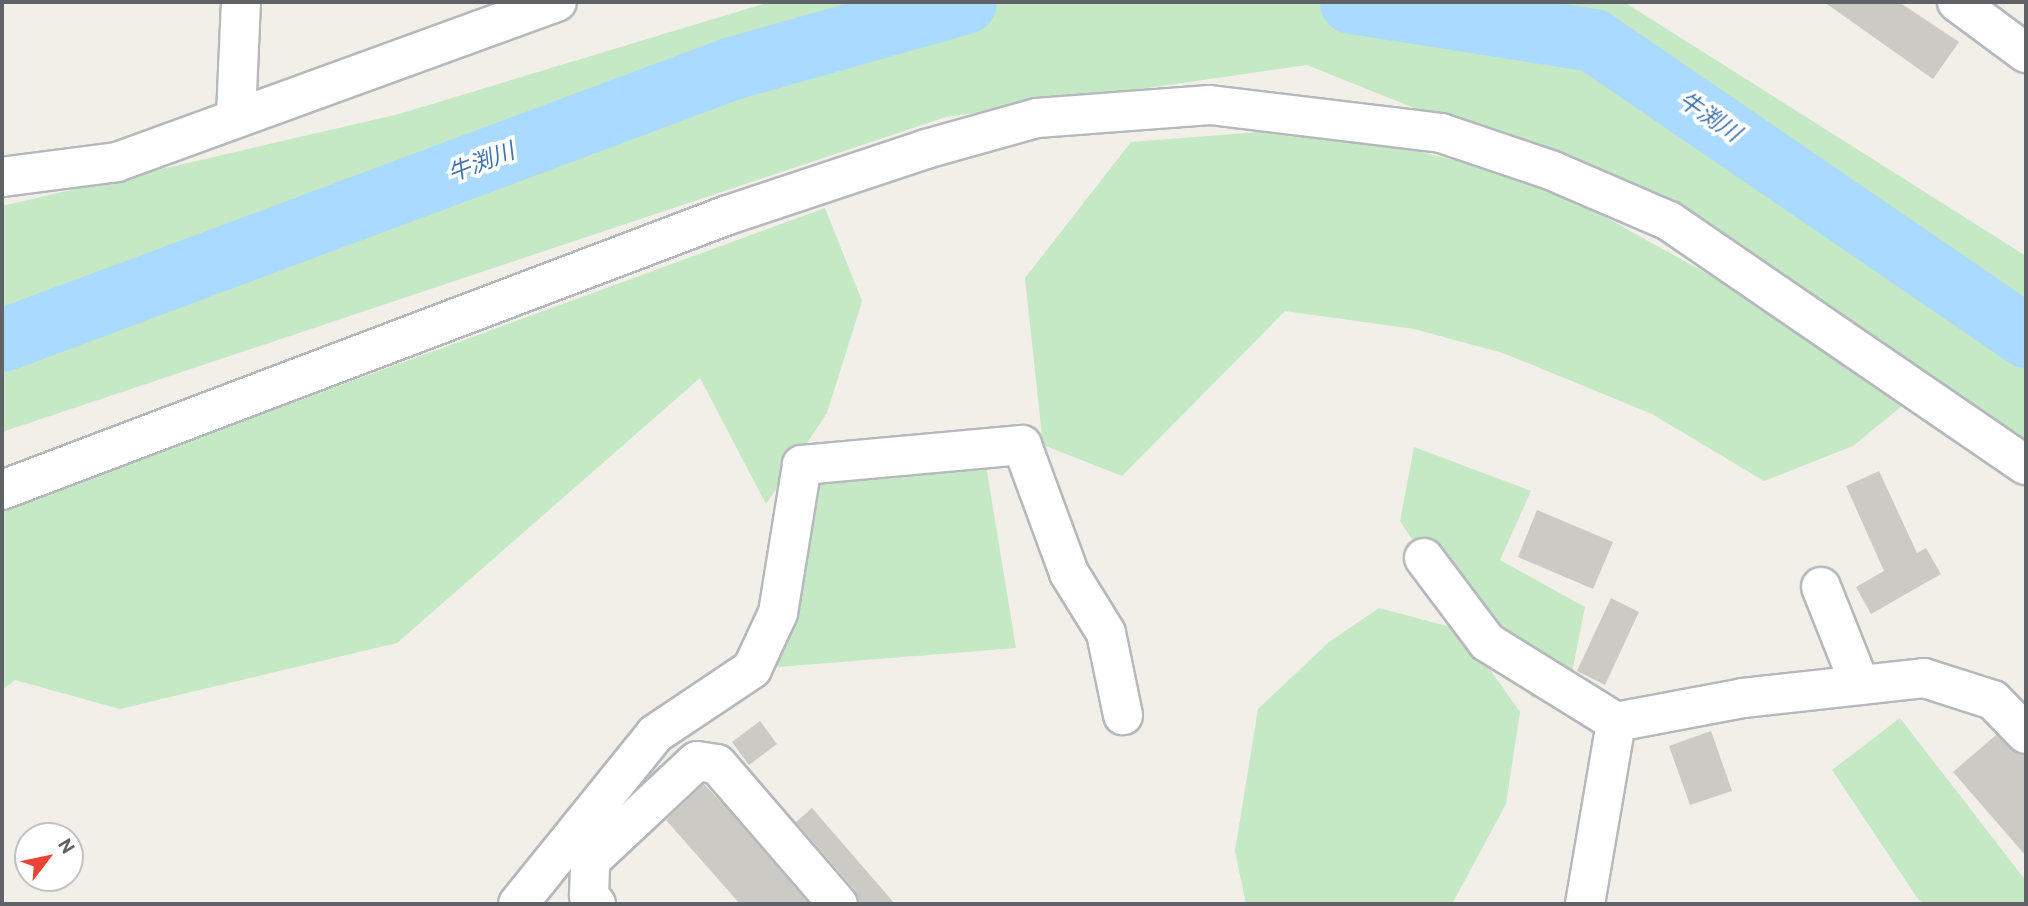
<!DOCTYPE html>
<html>
<head>
<meta charset="utf-8">
<style>
  body { margin:0 }
  #map { position:relative; width:2028px; height:906px; overflow:hidden; background:#f1efe8; font-family:Overpass,"Noto Sans JP",sans-serif }
  div>[style] { position:absolute }
  .green>* { inset:0; background:#c5e8c5 }
  .stream>* { height:10px; margin:-5px; padding:0 5px; transform-origin:5px; border-radius:5px; background:#aadaff }
  .river>* { height:63px; margin:-31.5px; padding:0 31.5px; transform-origin:31.5px; border-radius:31.5px; background:#aadaff }
  .building>* { inset:0; background:#cccac5 }
  .roads { filter:drop-shadow(2px 0 #b5b8bc) drop-shadow(-2px 0 #b5b8bc) drop-shadow(0 2px #b5b8bc) drop-shadow(0 -2px #b5b8bc) }
  .minor>* { height:38px; margin:-19px; padding:0 19px; transform-origin:19px; border-radius:19px; background:#fff }
  span { translate:-50% -50%; white-space:nowrap; text-align:center; line-height:1.15; -webkit-text-stroke:7px #fff; paint-order:stroke }
  .water-label { font-size:23px; color:#4174aa; font-style:italic }
  .frame { position:absolute; inset:0; border:4px solid #5f6368; pointer-events:none }
  .north { position:absolute; left:14px; top:822px; width:70px; height:70px; box-sizing:border-box; background:#fff; border:2px solid #bfc1c3; border-radius:50%; rotate:58deg; font-size:19px; font-weight:700; line-height:28px; text-align:center; color:#5f6368 }
  .north::after { content:''; display:block; margin:auto; width:24px; height:32px; background:#ea4335; clip-path:polygon(50% 0,100% 100%,50% 72%,0 100%) }
</style>
</head>
<body>
<div id="map">
  <div class="green">
    <i style="clip-path:polygon(770px 2px,1624px 2px,2026px 256px,2026px 445px,1693px 220px,1307px 65px,946px 117px,2px 432px,2px 206px,399px 114px)"></i>
    <i style="clip-path:polygon(1323px 127px,1544px 183px,1729px 286px,1908px 401px,1853px 446px,1764px 481px,1652px 414px,1503px 353px,1414px 329px,1285px 311px,1122px 476px,1043px 445px,1025px 278px,1131px 142px)"></i>
    <i style="clip-path:polygon(825px 208px,862px 301px,827px 413px,766px 504px,700px 378px,397px 643px,120px 709px,15px 680px,2px 690px,2px 509px)"></i>
    <i style="clip-path:polygon(1414px 447px,1531px 491px,1500px 560px,1585px 607px,1565px 708px,1532px 697px,1450px 596px,1400px 521px)"></i>
    <i style="clip-path:polygon(817px 460px,985px 460px,1016px 648px,778px 667px,778px 514px)"></i>
    <i style="clip-path:polygon(1379px 608px,1462px 630px,1520px 712px,1506px 804px,1452px 904px,1246px 904px,1235px 851px,1258px 709px,1329px 642px)"></i>
    <i style="clip-path:polygon(1900px 718px,2026px 881px,2026px 904px,1923px 904px,1916px 896px,1832px 770px)"></i>
  </div>
  <div class="stream">
    <i style="left:1442px;top:12px;width:10px;rotate:-79deg"></i>
  </div>
  <div class="river">
    <i style="left:1351px;top:2px;width:245px;rotate:8.9deg"></i>
    <i style="left:1593px;top:40px;width:525px;rotate:34.36deg"></i>
    <i style="left:2px;top:340px;width:779px;rotate:-20.44deg"></i>
    <i style="left:732px;top:68px;width:242px;rotate:-15.8deg"></i>
  </div>
  <div class="building">
    <i style="clip-path:polygon(1824px 2px,1899px 2px,1959px 42px,1933px 79px)"></i>
    <i style="clip-path:polygon(1879px 471px,1917px 553px,1926px 548px,1941px 574px,1871px 614px,1856px 587px,1884px 571px,1846px 486px)"></i>
    <i style="clip-path:polygon(1537px 510px,1613px 542px,1593px 589px,1518px 557px)"></i>
    <i style="clip-path:polygon(1611px 598px,1639px 612px,1605px 685px,1577px 671px)"></i>
    <i style="clip-path:polygon(760px 721px,777px 744px,749px 765px,732px 742px)"></i>
    <i style="clip-path:polygon(1711px 731px,1732px 791px,1690px 805px,1669px 746px)"></i>
    <i style="clip-path:polygon(1996px 735px,2026px 755px,2026px 856px,1953px 772px)"></i>
    <i style="clip-path:polygon(704px 784px,729px 811px,809px 904px,740px 904px,666px 820px)"></i>
    <i style="clip-path:polygon(812px 808px,895px 904px,859px 904px,855px 890px,796px 822px)"></i>
  </div>
  <div class="roads">
    <div class="minor">
      <i style="left:1957px;top:2px;width:86px;rotate:36.5deg"></i>
      <i style="left:236px;top:116px;width:114px;rotate:-87.5deg"></i>
      <i style="left:2px;top:177px;width:116px;rotate:-7.4deg"></i>
      <i style="left:117px;top:162px;width:468px;rotate:-20deg"></i>
      <i style="left:2px;top:490px;width:776px;rotate:-20.75deg"></i>
      <i style="left:728px;top:215px;width:209px;rotate:-18.4deg"></i>
      <i style="left:926px;top:149px;width:115px;rotate:-15.6deg"></i>
      <i style="left:1037px;top:118px;width:173px;rotate:-4.3deg"></i>
      <i style="left:1210px;top:105px;width:233px;rotate:6.9deg"></i>
      <i style="left:1441px;top:133px;width:118px;rotate:18.7deg"></i>
      <i style="left:1553px;top:171px;width:126px;rotate:23.3deg"></i>
      <i style="left:1669px;top:221px;width:432px;rotate:34.4deg"></i>
      <i style="left:1424px;top:558px;width:105px;rotate:53.1deg"></i>
      <i style="left:1487px;top:642px;width:152px;rotate:31.8deg"></i>
      <i style="left:1821px;top:587px;width:105px;rotate:68.3deg"></i>
      <i style="left:518px;top:904px;width:218px;rotate:-51.1deg"></i>
      <i style="left:655px;top:734px;width:117px;rotate:-33.8deg"></i>
      <i style="left:752px;top:669px;width:62px;rotate:-65.1deg"></i>
      <i style="left:778px;top:613px;width:150px;rotate:-80.8deg"></i>
      <i style="left:802px;top:465px;width:221px;rotate:-5.2deg"></i>
      <i style="left:1022px;top:445px;width:136px;rotate:69.8deg"></i>
      <i style="left:1069px;top:573px;width:70px;rotate:58.3deg"></i>
      <i style="left:1106px;top:633px;width:84px;rotate:78.3deg"></i>
      <i style="left:596px;top:904px;width:11px;rotate:-131deg"></i>
      <i style="left:589px;top:896px;width:35px;rotate:-88deg"></i>
      <i style="left:590px;top:861px;width:146px;rotate:-43.1deg"></i>
      <i style="left:697px;top:761px;width:20px;rotate:9deg"></i>
      <i style="left:717px;top:764px;width:185px;rotate:49.2deg"></i>
      <i style="left:1585px;top:904px;width:185px;rotate:-80.3deg"></i>
      <i style="left:1616px;top:722px;width:129px;rotate:-10.7deg"></i>
      <i style="left:1743px;top:698px;width:182px;rotate:-6.3deg"></i>
      <i style="left:1924px;top:678px;width:72px;rotate:17.7deg"></i>
      <i style="left:1993px;top:700px;width:47px;rotate:45.9deg"></i>
    </div>
  </div>
  <div class="water-label">
    <span style="left:1708px;top:119px;rotate:34deg">牛渕川</span>
    <span style="left:482px;top:165px;rotate:-21deg">牛渕川</span>
  </div>
  <div class="frame"></div>
  <div class="north">N</div>
</div>
</body>
</html>
